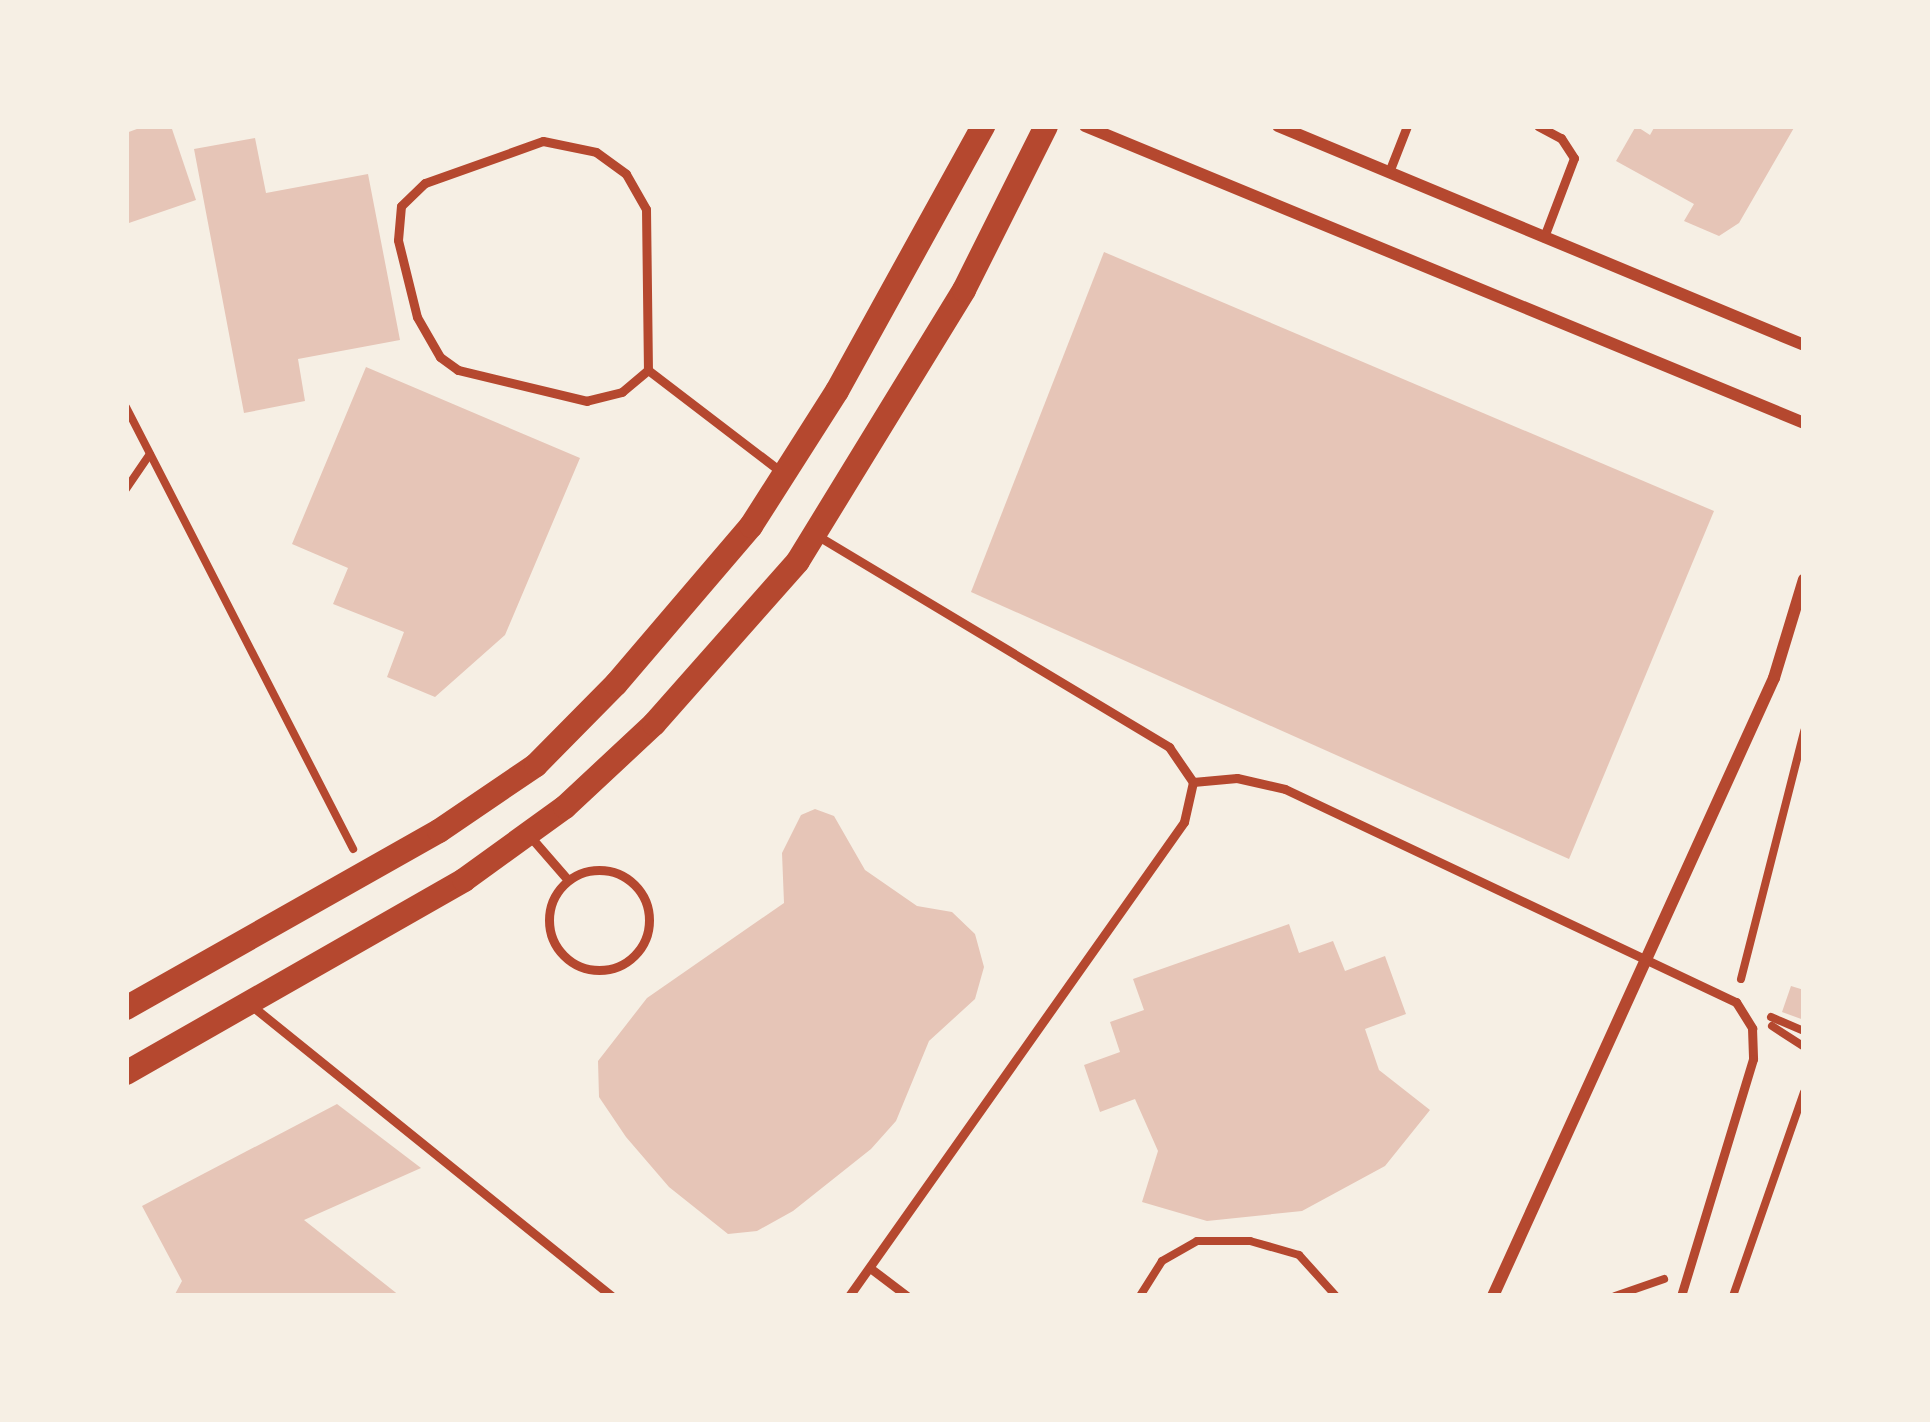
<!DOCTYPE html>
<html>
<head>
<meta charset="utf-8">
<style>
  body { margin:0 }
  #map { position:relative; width:1930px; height:1422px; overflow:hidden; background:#f6efe4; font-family:Jost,sans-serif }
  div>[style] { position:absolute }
  .building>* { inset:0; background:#e6c5b7 }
  .path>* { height:8px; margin:-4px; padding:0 4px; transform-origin:4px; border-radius:4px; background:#b5482f }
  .service>* { height:9px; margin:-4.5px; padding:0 4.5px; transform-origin:4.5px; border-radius:4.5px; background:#b5482f }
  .service>.ring { margin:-4.5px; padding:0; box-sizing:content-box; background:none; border:9px solid #b5482f; border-radius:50% }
  .minor>* { height:12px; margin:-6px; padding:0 6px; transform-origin:6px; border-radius:6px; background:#b5482f }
  .secondary>* { height:24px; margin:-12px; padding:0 12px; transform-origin:12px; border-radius:12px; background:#b5482f }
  span { translate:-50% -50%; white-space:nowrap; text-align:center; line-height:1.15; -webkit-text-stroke:12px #f6efe4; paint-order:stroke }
  .frame { position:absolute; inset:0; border:129px solid #f6efe4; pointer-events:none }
</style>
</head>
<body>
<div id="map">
  <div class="building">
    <i style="clip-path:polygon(145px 126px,171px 126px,196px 200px,126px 224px,126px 133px)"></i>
    <i style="clip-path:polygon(1636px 126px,1650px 135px,1655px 126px,1795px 126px,1739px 223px,1719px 236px,1684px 221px,1694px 204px,1616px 161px)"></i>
    <i style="clip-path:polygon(255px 138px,266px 193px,368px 174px,400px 340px,298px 359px,305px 401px,244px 413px,194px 149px)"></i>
    <i style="clip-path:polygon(1104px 252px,1714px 511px,1569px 859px,971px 592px)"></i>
    <i style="clip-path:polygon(366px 367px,580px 458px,505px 635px,435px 697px,387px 677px,404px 632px,333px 604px,348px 568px,292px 544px)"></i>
    <i style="clip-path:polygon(815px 809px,834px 816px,865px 870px,917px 906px,952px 912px,975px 934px,984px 967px,975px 999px,929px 1041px,896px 1121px,871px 1149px,793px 1211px,757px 1231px,728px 1234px,669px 1187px,626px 1137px,599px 1097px,598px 1061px,647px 998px,784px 903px,782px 853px,801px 815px)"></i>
    <i style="clip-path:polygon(1289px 924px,1299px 953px,1333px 941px,1345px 971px,1385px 956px,1406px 1014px,1365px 1029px,1379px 1070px,1430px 1110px,1385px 1166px,1302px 1211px,1207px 1221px,1142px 1202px,1158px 1151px,1135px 1099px,1100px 1112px,1084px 1065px,1120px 1052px,1110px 1022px,1144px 1010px,1133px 979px)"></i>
    <i style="clip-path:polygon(1791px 986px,1804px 990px,1804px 1020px,1782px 1012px)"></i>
    <i style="clip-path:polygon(337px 1104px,421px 1168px,304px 1220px,400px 1296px,174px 1296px,182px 1281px,142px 1206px)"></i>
  </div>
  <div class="path">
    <i style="left:126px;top:407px;width:497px;rotate:62.8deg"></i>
    <i style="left:126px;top:489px;width:42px;rotate:-55.6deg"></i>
    <i style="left:1741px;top:979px;width:256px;rotate:-75.7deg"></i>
    <i style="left:1771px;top:1017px;width:36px;rotate:23deg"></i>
    <i style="left:1772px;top:1026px;width:38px;rotate:33deg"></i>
    <i style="left:1140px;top:1296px;width:41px;rotate:-57.8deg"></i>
    <i style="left:1162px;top:1261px;width:40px;rotate:-29.7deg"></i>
    <i style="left:1197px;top:1241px;width:53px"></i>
    <i style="left:1250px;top:1241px;width:51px;rotate:15.9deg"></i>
    <i style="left:1299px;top:1255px;width:55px;rotate:47.9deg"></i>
    <i style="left:1615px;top:1296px;width:52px;rotate:-19.1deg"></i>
    <i style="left:1733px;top:1296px;width:216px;rotate:-70.8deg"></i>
  </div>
  <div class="service">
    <i style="left:1538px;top:126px;width:26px;rotate:28deg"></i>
    <i style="left:1561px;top:138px;width:24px;rotate:57deg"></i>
    <i style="left:1574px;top:158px;width:85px;rotate:110.8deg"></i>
    <i style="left:1389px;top:172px;width:49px;rotate:-68.6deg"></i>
    <i style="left:648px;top:370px;width:34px;rotate:140deg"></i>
    <i style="left:622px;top:392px;width:36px;rotate:166deg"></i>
    <i style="left:587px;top:401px;width:133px;rotate:-166.5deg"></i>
    <i style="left:458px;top:370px;width:22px;rotate:-144deg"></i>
    <i style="left:440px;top:357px;width:46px;rotate:-119.9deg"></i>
    <i style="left:417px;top:317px;width:79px;rotate:-103.9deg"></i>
    <i style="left:398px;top:240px;width:34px;rotate:-85deg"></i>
    <i style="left:401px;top:206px;width:33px;rotate:-44deg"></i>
    <i style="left:425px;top:183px;width:125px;rotate:-19.6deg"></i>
    <i style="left:543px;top:141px;width:54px;rotate:11.7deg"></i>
    <i style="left:596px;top:152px;width:37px;rotate:36deg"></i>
    <i style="left:626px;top:174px;width:40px;rotate:60.3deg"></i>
    <i style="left:646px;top:209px;width:161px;rotate:89.3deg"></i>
    <i style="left:648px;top:370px;width:166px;rotate:37.4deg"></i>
    <i style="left:818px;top:536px;width:410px;rotate:31deg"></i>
    <i style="left:1169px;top:747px;width:42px;rotate:55.6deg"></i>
    <i style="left:1193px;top:782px;width:41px;rotate:102.7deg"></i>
    <i style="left:1184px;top:822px;width:580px;rotate:125.25deg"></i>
    <i style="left:1193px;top:782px;width:44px;rotate:-5.2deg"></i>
    <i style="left:1237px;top:778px;width:49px;rotate:12.9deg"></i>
    <i style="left:1285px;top:789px;width:499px;rotate:25.3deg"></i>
    <i style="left:1736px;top:1002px;width:31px;rotate:58deg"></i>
    <i style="left:1752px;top:1028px;width:31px;rotate:88deg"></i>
    <i style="left:1753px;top:1059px;width:248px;rotate:106.9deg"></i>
    <i style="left:528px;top:834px;width:61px;rotate:49deg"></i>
    <i class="ring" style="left:549px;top:870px;width:91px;height:91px"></i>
    <i style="left:252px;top:1006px;width:462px;rotate:38.9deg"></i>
    <i style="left:870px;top:1268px;width:46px;rotate:37.1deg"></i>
  </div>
  <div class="minor">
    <i style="left:1085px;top:126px;width:778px;rotate:22.44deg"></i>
    <i style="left:1278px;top:126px;width:570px;rotate:22.6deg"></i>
    <i style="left:1493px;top:1296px;width:679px;rotate:-65.55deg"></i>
    <i style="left:1774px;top:678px;width:103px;rotate:-73.1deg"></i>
  </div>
  <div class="secondary">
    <i style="left:126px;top:1008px;width:360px;rotate:-29.5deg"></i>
    <i style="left:439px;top:831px;width:117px;rotate:-34.2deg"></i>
    <i style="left:536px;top:765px;width:114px;rotate:-45.4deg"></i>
    <i style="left:616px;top:684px;width:208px;rotate:-49.5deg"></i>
    <i style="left:751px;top:526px;width:160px;rotate:-57.5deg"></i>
    <i style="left:837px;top:391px;width:303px;rotate:-61.1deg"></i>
    <i style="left:126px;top:1073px;width:389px;rotate:-29.7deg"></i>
    <i style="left:464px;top:880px;width:125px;rotate:-35.9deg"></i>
    <i style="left:565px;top:807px;width:122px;rotate:-43deg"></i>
    <i style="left:654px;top:724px;width:217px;rotate:-48.5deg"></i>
    <i style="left:798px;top:561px;width:318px;rotate:-58.5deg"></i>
    <i style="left:964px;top:290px;width:183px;rotate:-63.4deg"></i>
  </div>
  <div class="frame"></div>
</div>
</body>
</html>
